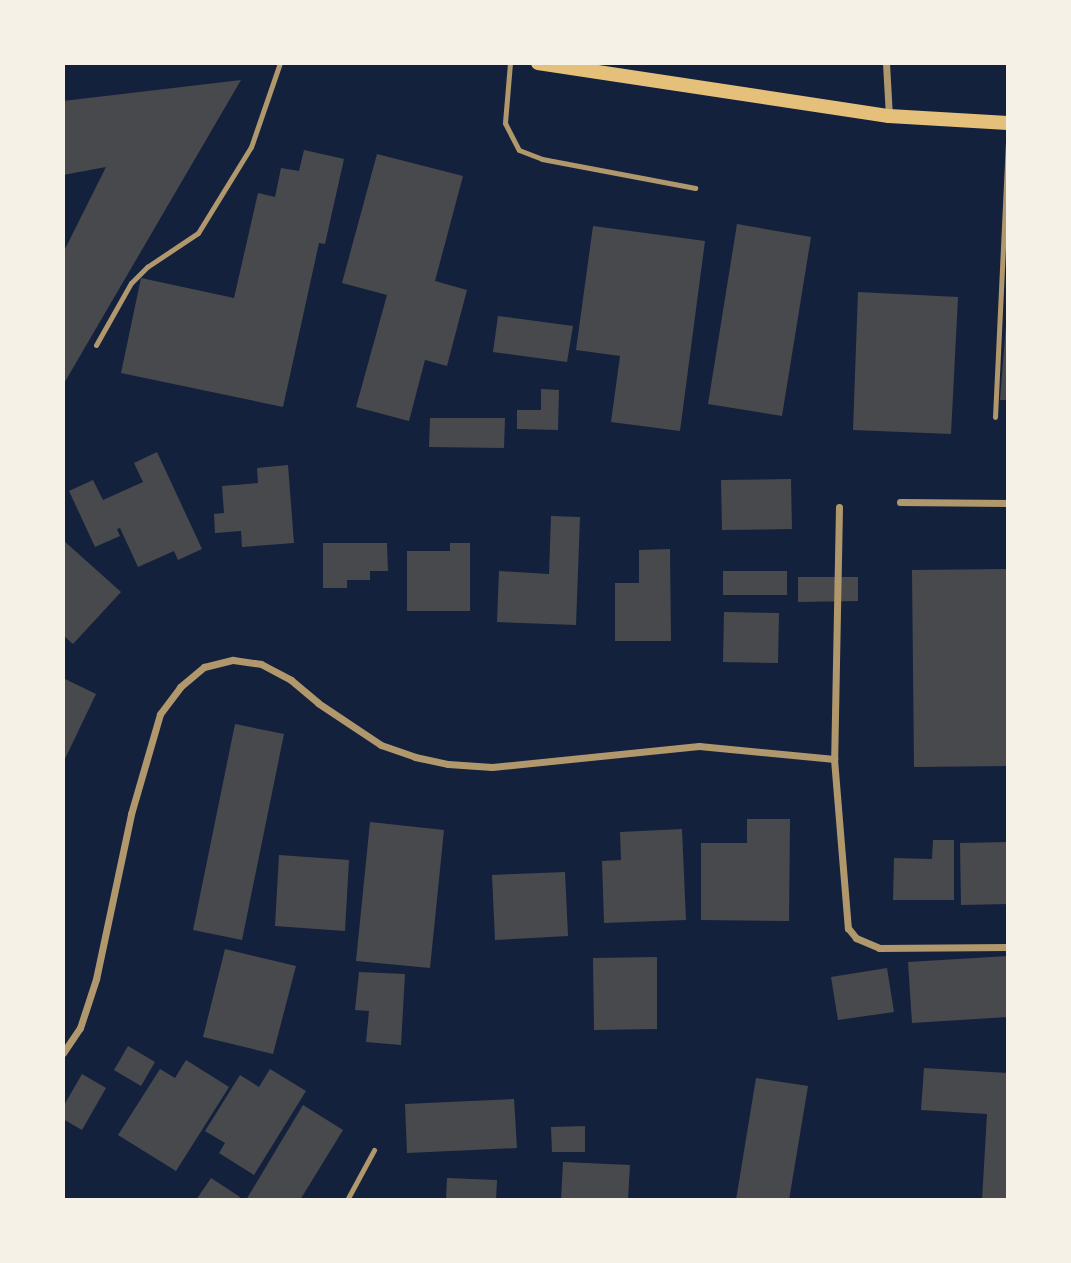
<!DOCTYPE html>
<html>
<head>
<meta charset="utf-8">
<style>
  body { margin:0 }
  #map { position:relative; width:1071px; height:1263px; overflow:hidden; background:#14213d; font-family:Helvetica,sans-serif }
  div>[style] { position:absolute }
  .building>* { inset:0; background:#48494c }
  .service>* { height:5px; margin:-2.5px; padding:0 2.5px; transform-origin:2.5px; border-radius:2.5px; background:#b1986c }
  .minor>* { height:7px; margin:-3.5px; padding:0 3.5px; transform-origin:3.5px; border-radius:3.5px; background:#b1986c }
  .secondary>* { height:14px; margin:-7px; padding:0 7px; transform-origin:7px; border-radius:7px; background:#e5c07b }
  span { translate:-50% -50%; white-space:nowrap; text-align:center; line-height:1.15; -webkit-text-stroke:7px #f6f1e7; paint-order:stroke }
  .frame { position:absolute; inset:0; border:65px solid #f6f1e7; pointer-events:none }
</style>
</head>
<body>
<div id="map">
  <div class="building">
    <i style="clip-path:polygon(241px 80px,63px 385px,63px 253px,106px 167px,63px 175px,63px 101px)"></i>
    <i style="clip-path:polygon(304px 150px,344px 159px,325px 244px,319px 243px,283px 407px,121px 373px,141px 278px,234px 298px,258px 193px,275px 197px,281px 168px,299px 171px)"></i>
    <i style="clip-path:polygon(377px 154px,463px 176px,435px 281px,467px 290px,447px 366px,425px 360px,409px 421px,356px 407px,387px 295px,342px 283px)"></i>
    <i style="clip-path:polygon(737px 224px,811px 237px,782px 416px,708px 404px)"></i>
    <i style="clip-path:polygon(593px 226px,705px 241px,680px 431px,611px 422px,620px 356px,576px 350px)"></i>
    <i style="clip-path:polygon(858px 292px,958px 297px,951px 434px,853px 430px)"></i>
    <i style="clip-path:polygon(498px 316px,573px 326px,567px 362px,493px 352px)"></i>
    <i style="clip-path:polygon(1006px 324px,1008px 324px,1008px 400px,1000px 400px)"></i>
    <i style="clip-path:polygon(541px 389px,559px 390px,558px 430px,517px 429px,517px 410px,541px 410px)"></i>
    <i style="clip-path:polygon(430px 418px,505px 418px,504px 448px,429px 447px)"></i>
    <i style="clip-path:polygon(157px 452px,202px 549px,178px 560px,174px 551px,138px 567px,120px 528px,117px 529px,120px 536px,95px 547px,69px 491px,93px 480px,103px 500px,143px 482px,134px 463px)"></i>
    <i style="clip-path:polygon(288px 465px,294px 543px,242px 547px,241px 531px,215px 533px,214px 514px,224px 513px,222px 486px,258px 483px,257px 468px)"></i>
    <i style="clip-path:polygon(791px 479px,792px 529px,722px 530px,721px 480px)"></i>
    <i style="clip-path:polygon(551px 516px,580px 517px,576px 625px,497px 622px,499px 571px,549px 574px)"></i>
    <i style="clip-path:polygon(63px 540px,121px 592px,73px 644px,63px 635px)"></i>
    <i style="clip-path:polygon(323px 543px,387px 543px,388px 571px,370px 571px,370px 580px,347px 580px,347px 588px,323px 588px)"></i>
    <i style="clip-path:polygon(450px 543px,470px 543px,470px 611px,407px 611px,407px 551px,450px 551px)"></i>
    <i style="clip-path:polygon(670px 549px,671px 641px,615px 641px,615px 583px,639px 583px,639px 550px)"></i>
    <i style="clip-path:polygon(1008px 569px,1008px 766px,914px 767px,912px 570px)"></i>
    <i style="clip-path:polygon(723px 571px,787px 571px,787px 595px,723px 595px)"></i>
    <i style="clip-path:polygon(798px 577px,858px 577px,858px 601px,798px 602px)"></i>
    <i style="clip-path:polygon(724px 612px,779px 613px,778px 663px,723px 662px)"></i>
    <i style="clip-path:polygon(63px 678px,96px 694px,63px 763px)"></i>
    <i style="clip-path:polygon(235px 724px,284px 734px,242px 940px,193px 930px)"></i>
    <i style="clip-path:polygon(747px 819px,790px 819px,789px 921px,701px 920px,701px 843px,747px 843px)"></i>
    <i style="clip-path:polygon(370px 822px,444px 830px,430px 968px,356px 961px)"></i>
    <i style="clip-path:polygon(682px 829px,686px 920px,604px 923px,602px 861px,621px 860px,620px 832px)"></i>
    <i style="clip-path:polygon(933px 840px,954px 840px,954px 900px,893px 900px,894px 858px,932px 859px)"></i>
    <i style="clip-path:polygon(1008px 842px,1008px 904px,961px 905px,960px 843px)"></i>
    <i style="clip-path:polygon(279px 855px,349px 860px,345px 931px,275px 926px)"></i>
    <i style="clip-path:polygon(565px 872px,568px 936px,495px 940px,492px 875px)"></i>
    <i style="clip-path:polygon(225px 949px,296px 966px,273px 1054px,203px 1037px)"></i>
    <i style="clip-path:polygon(1008px 956px,1008px 1017px,912px 1023px,908px 962px)"></i>
    <i style="clip-path:polygon(657px 957px,657px 1029px,594px 1030px,593px 958px)"></i>
    <i style="clip-path:polygon(887px 968px,894px 1012px,838px 1020px,831px 977px)"></i>
    <i style="clip-path:polygon(359px 972px,405px 974px,401px 1045px,366px 1042px,369px 1011px,355px 1010px)"></i>
    <i style="clip-path:polygon(128px 1046px,155px 1062px,141px 1086px,114px 1070px)"></i>
    <i style="clip-path:polygon(186px 1060px,229px 1087px,176px 1171px,118px 1135px,160px 1069px,175px 1078px)"></i>
    <i style="clip-path:polygon(924px 1068px,1008px 1073px,1008px 1200px,982px 1200px,987px 1114px,921px 1110px)"></i>
    <i style="clip-path:polygon(270px 1069px,306px 1091px,254px 1175px,219px 1153px,225px 1143px,205px 1131px,240px 1075px,259px 1087px)"></i>
    <i style="clip-path:polygon(82px 1074px,106px 1088px,82px 1130px,63px 1119px,63px 1107px)"></i>
    <i style="clip-path:polygon(756px 1078px,808px 1086px,789px 1200px,736px 1200px)"></i>
    <i style="clip-path:polygon(514px 1099px,517px 1148px,407px 1153px,405px 1104px)"></i>
    <i style="clip-path:polygon(303px 1105px,343px 1130px,300px 1200px,246px 1200px)"></i>
    <i style="clip-path:polygon(585px 1126px,585px 1152px,552px 1152px,551px 1127px)"></i>
    <i style="clip-path:polygon(563px 1162px,630px 1165px,628px 1200px,561px 1200px)"></i>
    <i style="clip-path:polygon(211px 1178px,240px 1197px,238px 1200px,196px 1200px)"></i>
    <i style="clip-path:polygon(447px 1178px,497px 1180px,496px 1200px,446px 1200px)"></i>
  </div>
  <div class="service">
    <i style="left:510px;top:63px;width:60px;rotate:94.8deg"></i>
    <i style="left:505px;top:123px;width:30px;rotate:63deg"></i>
    <i style="left:519px;top:150px;width:25px;rotate:21deg"></i>
    <i style="left:542px;top:159px;width:156px;rotate:10.7deg"></i>
    <i style="left:96px;top:345px;width:71px;rotate:-60.6deg"></i>
    <i style="left:131px;top:283px;width:23px;rotate:-45deg"></i>
    <i style="left:147px;top:267px;width:61px;rotate:-33.7deg"></i>
    <i style="left:198px;top:233px;width:101px;rotate:-58.4deg"></i>
    <i style="left:251px;top:147px;width:89px;rotate:-71deg"></i>
    <i style="left:995px;top:417px;width:273px;rotate:-87.3deg"></i>
    <i style="left:347px;top:1200px;width:57px;rotate:-61.6deg"></i>
  </div>
  <div class="minor">
    <i style="left:886px;top:63px;width:53px;rotate:86.8deg"></i>
    <i style="left:900px;top:502px;width:108px;rotate:0.5deg"></i>
    <i style="left:839px;top:507px;width:252px;rotate:91.1deg"></i>
    <i style="left:834px;top:759px;width:170px;rotate:85.3deg"></i>
    <i style="left:848px;top:928px;width:13px;rotate:51deg"></i>
    <i style="left:856px;top:938px;width:25px;rotate:23deg"></i>
    <i style="left:879px;top:948px;width:129px;rotate:-0.4deg"></i>
    <i style="left:63px;top:1053px;width:30px;rotate:-56deg"></i>
    <i style="left:80px;top:1028px;width:52px;rotate:-71.9deg"></i>
    <i style="left:96px;top:979px;width:169px;rotate:-78deg"></i>
    <i style="left:131px;top:814px;width:104px;rotate:-73.8deg"></i>
    <i style="left:160px;top:714px;width:34px;rotate:-53deg"></i>
    <i style="left:180px;top:687px;width:31px;rotate:-40deg"></i>
    <i style="left:204px;top:667px;width:30px;rotate:-14deg"></i>
    <i style="left:233px;top:660px;width:28px;rotate:8deg"></i>
    <i style="left:261px;top:664px;width:34px;rotate:28deg"></i>
    <i style="left:291px;top:680px;width:35px;rotate:40deg"></i>
    <i style="left:318px;top:703px;width:76px;rotate:33.7deg"></i>
    <i style="left:381px;top:745px;width:36px;rotate:19deg"></i>
    <i style="left:415px;top:757px;width:34px;rotate:12deg"></i>
    <i style="left:448px;top:764px;width:44px;rotate:3.9deg"></i>
    <i style="left:492px;top:767px;width:208px;rotate:-5.8deg"></i>
    <i style="left:699px;top:746px;width:136px;rotate:5.5deg"></i>
  </div>
  <div class="secondary">
    <i style="left:538px;top:63px;width:355px;rotate:8.6deg"></i>
    <i style="left:889px;top:116px;width:119px;rotate:3.4deg"></i>
  </div>
  <div class="frame"></div>
</div>
</body>
</html>
